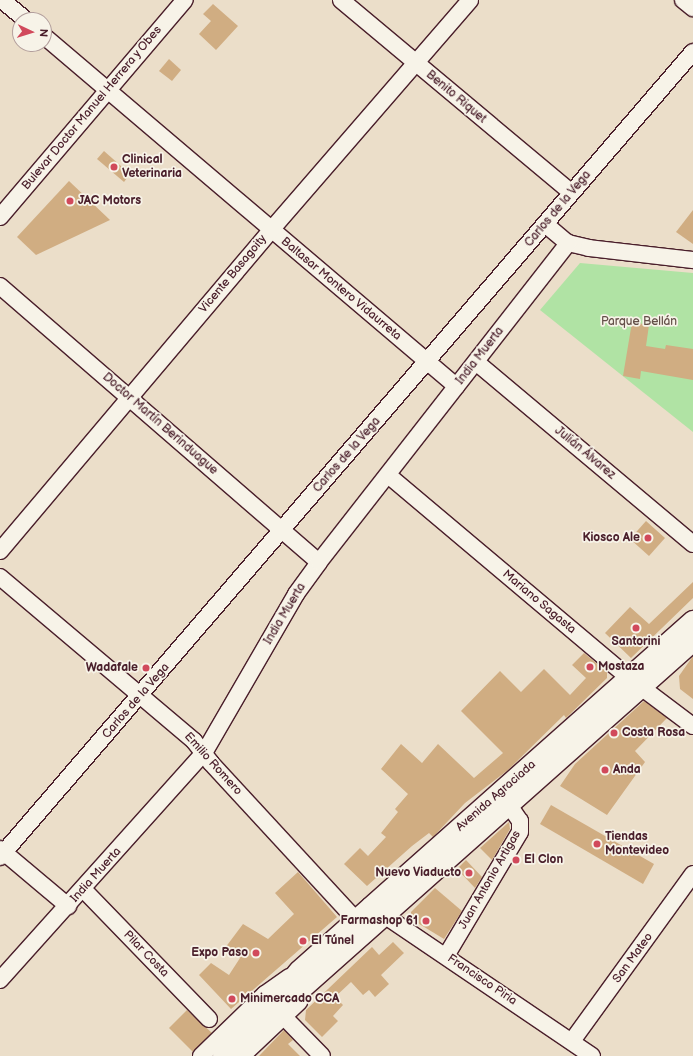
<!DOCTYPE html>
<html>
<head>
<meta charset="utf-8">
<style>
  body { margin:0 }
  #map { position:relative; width:693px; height:1056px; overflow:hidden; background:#ebdec9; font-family:"Balsamiq Sans",sans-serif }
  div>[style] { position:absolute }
  .green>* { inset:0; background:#b0e3a4 }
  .building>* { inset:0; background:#d0ad82 }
  .roads { filter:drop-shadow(1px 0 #4a1f2b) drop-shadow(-1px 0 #4a1f2b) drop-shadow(0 1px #4a1f2b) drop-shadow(0 -1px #4a1f2b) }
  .minor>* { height:16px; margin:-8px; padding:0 8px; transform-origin:8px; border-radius:8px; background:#f7f3e8 }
  .major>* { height:20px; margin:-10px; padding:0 10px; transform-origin:10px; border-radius:10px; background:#f7f3e8 }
  .dots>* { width:11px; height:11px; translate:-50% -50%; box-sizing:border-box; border:2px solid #f7f3e8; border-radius:50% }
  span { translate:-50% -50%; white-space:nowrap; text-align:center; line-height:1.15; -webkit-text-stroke:3.5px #f7f3e8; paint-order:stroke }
  .street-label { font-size:12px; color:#4a1f2b }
  .poi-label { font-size:12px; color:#4a1f2b; font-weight:700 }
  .left { translate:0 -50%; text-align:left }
  .right { translate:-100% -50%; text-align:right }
  .park-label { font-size:12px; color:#645049 }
  .north { position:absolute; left:12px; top:12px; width:40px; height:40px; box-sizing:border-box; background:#f7f3e8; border:1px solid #b29e9c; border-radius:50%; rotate:94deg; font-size:11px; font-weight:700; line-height:16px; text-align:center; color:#4a1f2b }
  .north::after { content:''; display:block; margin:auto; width:14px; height:18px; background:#d1495b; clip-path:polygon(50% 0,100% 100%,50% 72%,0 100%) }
</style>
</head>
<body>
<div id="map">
  <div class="green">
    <i style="clip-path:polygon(580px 263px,693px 273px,693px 432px,540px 310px)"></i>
  </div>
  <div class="building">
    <i style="clip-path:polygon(213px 4px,238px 26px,216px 50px,199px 34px,211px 21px,203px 14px)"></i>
    <i style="clip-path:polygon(169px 59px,181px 70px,172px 81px,159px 71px)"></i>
    <i style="clip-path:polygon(104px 151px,130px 174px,124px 182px,97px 159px)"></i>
    <i style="clip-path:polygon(69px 181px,110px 220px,36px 255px,17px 237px)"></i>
    <i style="clip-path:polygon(693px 210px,693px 244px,676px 232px)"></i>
    <i style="clip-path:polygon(632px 322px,649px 325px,646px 346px,665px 349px,666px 345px,693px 349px,693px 380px,641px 371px,640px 379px,623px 376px)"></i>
    <i style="clip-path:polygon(646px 521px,665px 538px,649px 556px,630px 539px)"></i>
    <i style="clip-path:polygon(693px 582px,693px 598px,631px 658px,605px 633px,630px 607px,649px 624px)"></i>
    <i style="clip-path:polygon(584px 653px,607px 672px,607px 678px,566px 718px,564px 715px,508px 770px,465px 803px,433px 837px,429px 833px,412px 846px,367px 886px,344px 864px,360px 848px,368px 856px,386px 837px,381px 833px,398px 812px,395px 809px,408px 794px,381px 769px,401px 744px,422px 763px,438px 744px,474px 778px,503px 753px,461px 711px,500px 671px,521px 692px,544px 669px,570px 695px,586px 678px,572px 665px)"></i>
    <i style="clip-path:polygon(693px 656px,693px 699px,680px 689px,679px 676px)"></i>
    <i style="clip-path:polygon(644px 701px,667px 718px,635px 751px,645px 762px,607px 815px,560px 786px,575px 764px)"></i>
    <i style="clip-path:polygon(551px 805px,654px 864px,643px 884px,540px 824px)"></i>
    <i style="clip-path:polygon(509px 822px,510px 829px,492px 860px,480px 848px)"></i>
    <i style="clip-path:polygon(466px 860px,482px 877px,475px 888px,457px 869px)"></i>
    <i style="clip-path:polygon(298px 872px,337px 917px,231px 1009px,199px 975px,211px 963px,229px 975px,240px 958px,225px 948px,243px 924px,268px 939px,294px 914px,275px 893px)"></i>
    <i style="clip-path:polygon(435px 888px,462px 911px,444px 939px,411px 919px,411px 912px)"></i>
    <i style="clip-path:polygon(393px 942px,404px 953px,381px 975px,389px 984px,375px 997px,369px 990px,363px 995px,351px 982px,335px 997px,343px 1005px,333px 1016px,338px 1021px,322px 1037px,305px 1020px,306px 1010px,372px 947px,379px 955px)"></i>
    <i style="clip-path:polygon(187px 1010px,212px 1033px,193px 1052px,169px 1028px)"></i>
    <i style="clip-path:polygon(284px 1030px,293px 1040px,288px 1044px,300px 1056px,259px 1056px)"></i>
  </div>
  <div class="roads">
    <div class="minor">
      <i style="left:2px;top:0;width:31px;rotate:40deg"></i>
      <i style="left:341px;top:0;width:300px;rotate:39.9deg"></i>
      <i style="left:683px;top:0;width:13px;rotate:39deg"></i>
      <i style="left:44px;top:36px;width:541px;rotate:40.35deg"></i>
      <i style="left:0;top:217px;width:285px;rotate:-49.6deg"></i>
      <i style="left:545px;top:224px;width:30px;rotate:40deg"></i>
      <i style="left:568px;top:243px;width:22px;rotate:13deg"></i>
      <i style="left:589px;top:248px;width:105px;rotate:6.6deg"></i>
      <i style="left:0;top:286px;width:422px;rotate:40.9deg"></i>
      <i style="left:476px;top:362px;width:283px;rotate:40deg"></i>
      <i style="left:388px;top:475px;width:315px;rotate:40.1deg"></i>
      <i style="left:629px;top:678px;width:80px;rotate:36.9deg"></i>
      <i style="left:0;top:551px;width:420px;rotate:-49.8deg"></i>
      <i style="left:271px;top:230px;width:304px;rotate:-49.1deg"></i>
      <i style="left:0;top:577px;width:254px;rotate:40.2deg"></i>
      <i style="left:194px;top:741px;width:28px;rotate:52deg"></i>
      <i style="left:211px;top:763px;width:214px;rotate:47.3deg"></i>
      <i style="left:0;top:849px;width:89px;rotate:40deg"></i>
      <i style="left:0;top:857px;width:1062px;rotate:-49.28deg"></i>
      <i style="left:83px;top:889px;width:181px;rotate:45.9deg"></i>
      <i style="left:375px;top:909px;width:262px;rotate:34.1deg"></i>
      <i style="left:446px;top:956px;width:144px;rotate:-59.2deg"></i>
      <i style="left:520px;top:832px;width:11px;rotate:-90deg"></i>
      <i style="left:520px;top:821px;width:19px;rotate:-125deg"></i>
      <i style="left:0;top:980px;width:305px;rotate:-48.1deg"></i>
      <i style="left:204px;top:753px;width:184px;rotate:-59.9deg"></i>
      <i style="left:296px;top:594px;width:39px;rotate:-54deg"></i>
      <i style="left:319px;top:562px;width:405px;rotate:-52deg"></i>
      <i style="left:284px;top:1017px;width:54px;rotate:45.7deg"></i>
      <i style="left:572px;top:1041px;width:206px;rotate:-54.1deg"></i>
      <i style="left:201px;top:1056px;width:89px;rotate:-44.1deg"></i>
      <i style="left:265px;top:994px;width:29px;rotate:-35deg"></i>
      <i style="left:242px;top:1056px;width:79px;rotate:-43.5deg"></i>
    </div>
    <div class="major">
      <i style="left:274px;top:1000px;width:38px;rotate:-49deg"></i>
      <i style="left:299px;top:971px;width:96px;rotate:-41.6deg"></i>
      <i style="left:371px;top:907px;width:431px;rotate:-41.6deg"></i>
      <i style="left:223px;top:1056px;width:63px;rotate:-44.4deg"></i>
      <i style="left:268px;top:1012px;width:13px;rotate:-18deg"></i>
      <i style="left:280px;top:1008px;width:553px;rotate:-41.62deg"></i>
    </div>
  </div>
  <div class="dots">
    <i style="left:114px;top:167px;background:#d1495b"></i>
    <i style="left:70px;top:201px;background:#d1495b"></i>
    <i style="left:648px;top:538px;background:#d1495b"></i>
    <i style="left:636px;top:628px;background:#d1495b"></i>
    <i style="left:590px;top:667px;background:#d1495b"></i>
    <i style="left:146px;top:668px;background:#d1495b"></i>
    <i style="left:614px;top:733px;background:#d1495b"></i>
    <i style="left:605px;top:770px;background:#d1495b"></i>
    <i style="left:597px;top:844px;background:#d1495b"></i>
    <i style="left:516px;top:860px;background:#d1495b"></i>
    <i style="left:469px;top:873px;background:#d1495b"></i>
    <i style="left:426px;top:921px;background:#d1495b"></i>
    <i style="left:303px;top:941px;background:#d1495b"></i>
    <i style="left:256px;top:953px;background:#d1495b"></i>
    <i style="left:232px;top:999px;background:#d1495b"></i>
  </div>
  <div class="street-label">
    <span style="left:456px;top:97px;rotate:40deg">Benito Riquet</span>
    <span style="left:92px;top:108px;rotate:-50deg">Bulevar Doctor Manuel Herrera y Obes</span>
    <span style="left:558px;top:209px;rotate:-50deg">Carlos de la Vega</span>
    <span style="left:233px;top:274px;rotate:-50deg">Vicente Basagoity</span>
    <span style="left:341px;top:289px;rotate:40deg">Baltasar Montero Vidaurreta</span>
    <span style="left:480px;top:356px;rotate:-52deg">India Muerta</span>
    <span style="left:160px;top:424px;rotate:41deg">Doctor Martín Berinduague</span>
    <span style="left:585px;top:453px;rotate:40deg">Julián Álvarez</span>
    <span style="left:347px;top:455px;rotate:-49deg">Carlos de la Vega</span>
    <span style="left:539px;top:602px;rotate:40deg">Mariano Sagasta</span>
    <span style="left:285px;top:614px;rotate:-59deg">India Muerta</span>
    <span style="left:136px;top:701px;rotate:-49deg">Carlos de la Vega</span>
    <span style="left:213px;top:764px;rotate:48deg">Emilio Romero</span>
    <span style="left:496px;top:796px;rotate:-41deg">Avenida Agraciada</span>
    <span style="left:96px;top:875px;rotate:-48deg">India Muerta</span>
    <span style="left:490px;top:880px;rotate:-60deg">Juan Antonio Artigas</span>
    <span style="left:146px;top:954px;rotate:46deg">Pilar Costa</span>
    <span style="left:633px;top:958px;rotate:-54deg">San Mateo</span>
    <span style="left:482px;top:980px;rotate:34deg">Francisco Piria</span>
  </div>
  <div class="poi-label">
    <span class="left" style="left:122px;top:167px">Clinical<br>Veterinaria</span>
    <span class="left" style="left:78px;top:201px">JAC Motors</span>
    <span class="right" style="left:640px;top:538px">Kiosco Ale</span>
    <span style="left:636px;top:642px">Santorini</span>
    <span class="left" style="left:598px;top:667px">Mostaza</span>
    <span class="right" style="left:138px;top:668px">Wadafale</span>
    <span class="left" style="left:622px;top:733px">Costa Rosa</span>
    <span class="left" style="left:613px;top:770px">Anda</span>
    <span class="left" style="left:605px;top:844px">Tiendas<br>Montevideo</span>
    <span class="left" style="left:524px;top:860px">El Clon</span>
    <span class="right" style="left:461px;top:873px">Nuevo Viaducto</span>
    <span class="right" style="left:418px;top:921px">Farmashop 61</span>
    <span class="left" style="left:311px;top:941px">El Túnel</span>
    <span class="right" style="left:248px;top:953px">Expo Paso</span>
    <span class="left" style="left:240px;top:999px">Minimercado CCA</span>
  </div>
  <div class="park-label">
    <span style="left:639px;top:322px">Parque Bellán</span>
  </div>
  <div class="north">N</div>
</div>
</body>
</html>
